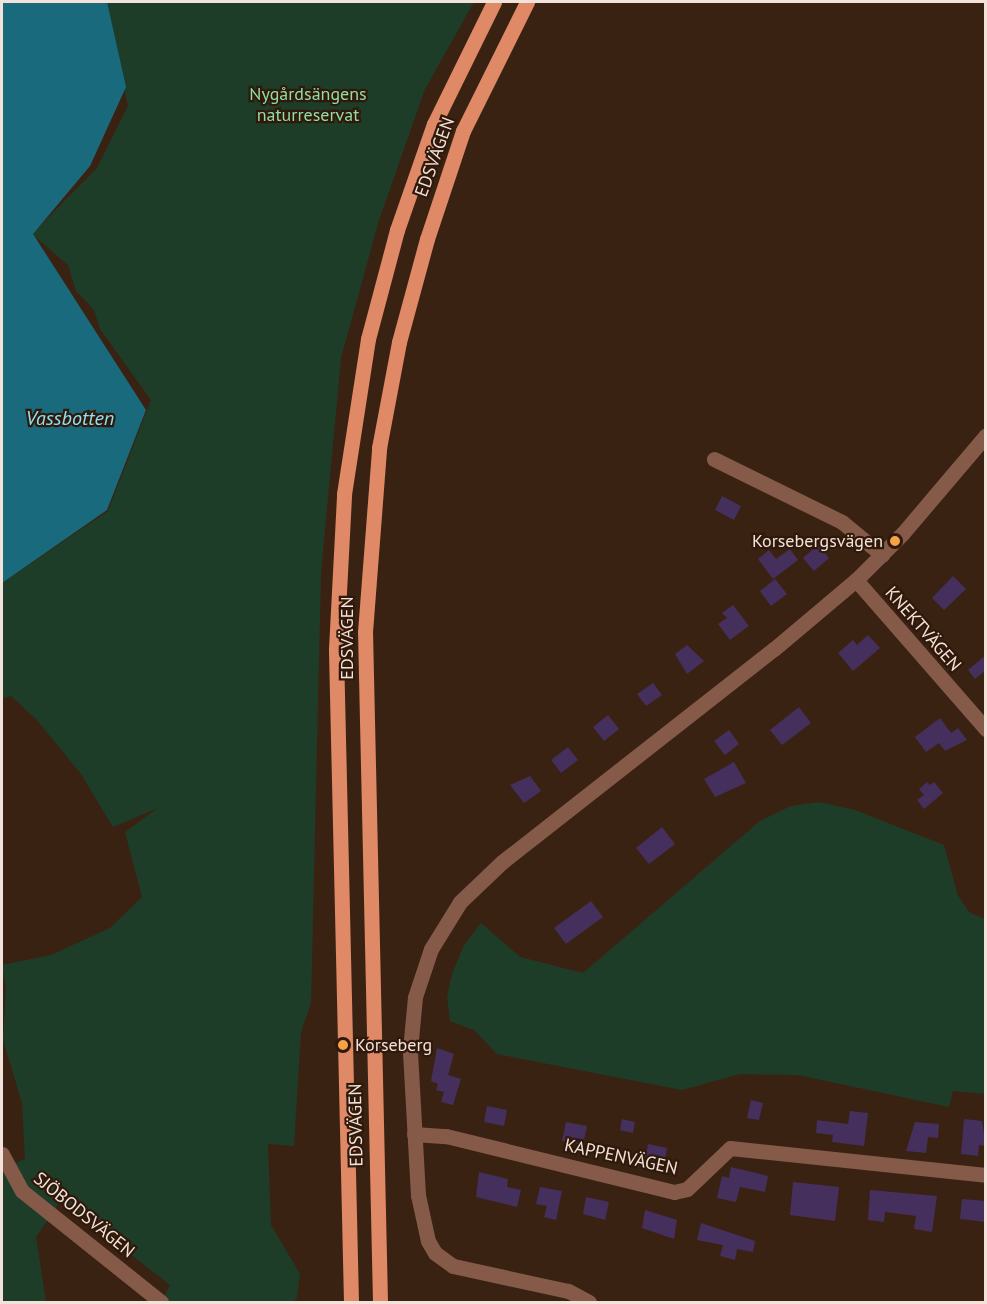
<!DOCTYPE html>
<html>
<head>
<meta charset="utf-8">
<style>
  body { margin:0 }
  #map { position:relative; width:987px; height:1304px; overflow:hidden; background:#3a2213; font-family:"PT Sans",sans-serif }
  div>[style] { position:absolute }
  .green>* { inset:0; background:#1e3d28 }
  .water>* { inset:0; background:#196a7c }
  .building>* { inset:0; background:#452f5c }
  .minor>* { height:15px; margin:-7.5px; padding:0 7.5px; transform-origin:7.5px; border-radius:7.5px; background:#855a49 }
  .major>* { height:15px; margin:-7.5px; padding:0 7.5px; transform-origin:7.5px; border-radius:7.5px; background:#e08966 }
  .dots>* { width:16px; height:16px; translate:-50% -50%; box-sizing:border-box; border:3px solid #30190a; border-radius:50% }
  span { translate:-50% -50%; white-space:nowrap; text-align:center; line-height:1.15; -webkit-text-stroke:4.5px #30190a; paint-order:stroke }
  .park-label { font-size:18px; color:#8fdea8 }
  .street-label { font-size:18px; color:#f3e2d9 }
  .poi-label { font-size:18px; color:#f3e2d9 }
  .right { translate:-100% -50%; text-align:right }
  .left { translate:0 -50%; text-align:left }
  .water-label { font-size:20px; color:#8de1f7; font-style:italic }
  .frame { position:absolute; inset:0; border:3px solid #f3e2d9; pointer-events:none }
</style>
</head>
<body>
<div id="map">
  <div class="green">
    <i style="clip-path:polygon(104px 2px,474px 2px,425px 89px,379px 220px,341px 358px,321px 573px,311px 1003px,301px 1032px,294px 1146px,268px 1144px,271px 1225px,300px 1274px,297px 1298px,293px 1302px,161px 1302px,170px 1285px,61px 1200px,36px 1237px,46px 1302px,2px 1302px,2px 1170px,25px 1159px,22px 1103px,3px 1040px,6px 989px,2px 965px,51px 955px,110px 928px,142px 897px,125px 832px,158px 808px,113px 827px,81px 774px,37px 720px,11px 696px,2px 698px,2px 583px,108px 511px,151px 400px,100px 329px,94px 310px,76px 291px,68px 265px,32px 234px,97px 168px,128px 106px)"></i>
    <i style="clip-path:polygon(819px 802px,855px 810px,944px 845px,958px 896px,970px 913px,985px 919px,985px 1094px,953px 1091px,949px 1107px,798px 1075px,740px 1074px,682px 1090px,497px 1054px,474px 1030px,450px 1021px,447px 997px,452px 974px,464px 945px,481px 923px,520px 957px,583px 973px,760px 821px,791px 806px)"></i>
  </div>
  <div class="water">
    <i style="clip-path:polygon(2px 2px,107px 2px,126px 87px,90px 166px,33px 234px,146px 410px,107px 510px,2px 583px)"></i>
  </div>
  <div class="building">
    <i style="clip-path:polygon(722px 496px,741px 506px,734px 520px,715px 510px)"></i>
    <i style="clip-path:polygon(818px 545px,829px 558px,814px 571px,803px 558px)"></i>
    <i style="clip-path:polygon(790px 549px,798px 560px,773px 579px,758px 559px,769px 550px,776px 559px)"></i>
    <i style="clip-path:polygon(953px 576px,966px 589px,944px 610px,932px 598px)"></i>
    <i style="clip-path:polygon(775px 579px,787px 594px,771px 606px,760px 591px)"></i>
    <i style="clip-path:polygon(733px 605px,749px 626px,730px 640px,718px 624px,727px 618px,722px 613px)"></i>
    <i style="clip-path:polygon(868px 635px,880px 648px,853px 671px,838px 653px,853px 640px,857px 645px)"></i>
    <i style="clip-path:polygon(687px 645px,704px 661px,687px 674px,675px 654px)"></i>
    <i style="clip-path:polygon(986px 655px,986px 670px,975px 679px,968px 670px)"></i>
    <i style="clip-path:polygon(653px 683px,662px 695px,646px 706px,637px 694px)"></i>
    <i style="clip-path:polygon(799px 707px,811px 723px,782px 745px,770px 730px)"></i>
    <i style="clip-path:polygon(608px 715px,619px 729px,604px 741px,593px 727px)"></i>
    <i style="clip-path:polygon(940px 718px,951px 733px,958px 728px,967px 740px,945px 751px,939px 743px,926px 752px,915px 737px)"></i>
    <i style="clip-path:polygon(729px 730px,739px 744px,725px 755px,714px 741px)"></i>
    <i style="clip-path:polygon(568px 747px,578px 760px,561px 773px,551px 760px)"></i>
    <i style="clip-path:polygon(734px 762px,746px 783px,715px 797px,704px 779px)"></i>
    <i style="clip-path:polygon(530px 776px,541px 791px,524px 803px,510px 785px)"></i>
    <i style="clip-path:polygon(927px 782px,930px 785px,934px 782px,943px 793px,924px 809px,917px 800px,924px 795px,919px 789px)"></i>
    <i style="clip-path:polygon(662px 827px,675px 844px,649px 864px,636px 848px)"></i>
    <i style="clip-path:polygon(591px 901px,603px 917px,566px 944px,554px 928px)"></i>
    <i style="clip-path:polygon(437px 1048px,454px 1054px,448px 1075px,461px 1079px,453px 1105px,441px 1102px,444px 1092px,436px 1090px,438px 1084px,431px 1081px)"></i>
    <i style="clip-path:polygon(751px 1100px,763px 1103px,759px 1120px,747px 1118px)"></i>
    <i style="clip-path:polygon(487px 1106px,507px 1110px,504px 1126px,484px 1122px)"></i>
    <i style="clip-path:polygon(850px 1111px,868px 1113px,864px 1146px,832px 1142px,833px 1135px,816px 1133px,817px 1120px,848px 1124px)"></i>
    <i style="clip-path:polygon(622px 1119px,635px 1122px,633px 1133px,620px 1130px)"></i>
    <i style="clip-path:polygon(964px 1119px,982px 1121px,986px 1146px,979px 1145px,978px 1156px,961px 1154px)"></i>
    <i style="clip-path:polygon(566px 1122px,587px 1126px,583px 1145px,562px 1141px)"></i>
    <i style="clip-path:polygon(915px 1122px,939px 1124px,938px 1138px,928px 1137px,926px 1153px,906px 1151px)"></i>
    <i style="clip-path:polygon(648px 1144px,667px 1148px,664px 1164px,645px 1160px)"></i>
    <i style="clip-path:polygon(731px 1167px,768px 1176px,765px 1192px,740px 1187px,736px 1202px,717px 1198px,722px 1176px,729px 1178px)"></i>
    <i style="clip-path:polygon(479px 1172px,508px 1179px,507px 1187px,521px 1190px,517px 1207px,476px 1197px)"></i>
    <i style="clip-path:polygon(793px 1182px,839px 1187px,835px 1221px,790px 1215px)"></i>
    <i style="clip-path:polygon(540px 1187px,562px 1191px,556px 1220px,544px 1217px,547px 1206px,536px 1204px)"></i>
    <i style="clip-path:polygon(870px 1190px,937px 1196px,932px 1232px,914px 1229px,916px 1216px,885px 1212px,884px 1222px,868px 1220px)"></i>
    <i style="clip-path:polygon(586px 1197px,609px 1202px,605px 1220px,583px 1214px)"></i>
    <i style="clip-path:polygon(962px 1199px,986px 1201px,986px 1222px,960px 1219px)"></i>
    <i style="clip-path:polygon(645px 1210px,677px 1220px,674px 1239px,642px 1228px)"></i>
    <i style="clip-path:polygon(701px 1223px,755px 1241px,753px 1252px,737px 1249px,735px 1260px,720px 1256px,723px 1245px,697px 1240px)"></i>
  </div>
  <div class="minor">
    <i style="left:714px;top:459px;width:143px;rotate:26.2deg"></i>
    <i style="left:842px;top:522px;width:52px;rotate:39.5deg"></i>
    <i style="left:856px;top:580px;width:198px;rotate:48.9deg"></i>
    <i style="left:414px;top:1134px;width:32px;rotate:4deg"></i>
    <i style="left:446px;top:1136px;width:235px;rotate:13.8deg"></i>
    <i style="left:674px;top:1192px;width:13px;rotate:-13deg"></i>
    <i style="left:687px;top:1189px;width:59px;rotate:-43.6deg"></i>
    <i style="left:730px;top:1148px;width:257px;rotate:6deg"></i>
    <i style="left:2px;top:1154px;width:42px;rotate:61.6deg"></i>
    <i style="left:22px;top:1191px;width:178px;rotate:38.6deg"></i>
    <i style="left:589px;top:1302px;width:24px;rotate:-152deg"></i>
    <i style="left:568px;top:1291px;width:118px;rotate:-167.7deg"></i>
    <i style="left:453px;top:1266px;width:22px;rotate:-144deg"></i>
    <i style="left:435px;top:1253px;width:14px;rotate:-120deg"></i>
    <i style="left:428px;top:1241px;width:47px;rotate:-102.3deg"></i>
    <i style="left:418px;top:1195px;width:145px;rotate:-93.2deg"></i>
    <i style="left:410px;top:1050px;width:53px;rotate:-84.6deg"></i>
    <i style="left:415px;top:997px;width:51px;rotate:-71.6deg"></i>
    <i style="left:431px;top:949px;width:55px;rotate:-58.3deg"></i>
    <i style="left:460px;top:902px;width:58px;rotate:-43.6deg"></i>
    <i style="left:502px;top:862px;width:345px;rotate:-38.1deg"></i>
    <i style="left:774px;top:649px;width:107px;rotate:-40.1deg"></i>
    <i style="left:856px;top:580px;width:66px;rotate:-45deg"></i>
    <i style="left:903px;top:533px;width:128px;rotate:-49.7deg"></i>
  </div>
  <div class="major">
    <i style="left:351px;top:1302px;width:653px;rotate:-91.32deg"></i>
    <i style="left:336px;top:649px;width:155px;rotate:-87deg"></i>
    <i style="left:344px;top:494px;width:157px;rotate:-81.2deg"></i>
    <i style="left:368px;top:339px;width:113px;rotate:-75.1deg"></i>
    <i style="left:397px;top:230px;width:112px;rotate:-70.8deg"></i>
    <i style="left:434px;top:124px;width:136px;rotate:-63.8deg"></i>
    <i style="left:380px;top:1302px;width:670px;rotate:-91.28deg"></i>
    <i style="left:365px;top:632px;width:185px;rotate:-85.6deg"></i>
    <i style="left:379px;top:448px;width:108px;rotate:-79.3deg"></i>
    <i style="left:399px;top:342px;width:107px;rotate:-74.8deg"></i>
    <i style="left:427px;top:239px;width:114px;rotate:-71.6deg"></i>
    <i style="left:463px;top:131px;width:144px;rotate:-63.6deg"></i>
  </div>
  <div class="dots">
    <i style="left:895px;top:541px;background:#f5a345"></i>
    <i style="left:343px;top:1045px;background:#f5a345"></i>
  </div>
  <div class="park-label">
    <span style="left:308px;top:105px">Nygårdsängens<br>naturreservat</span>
  </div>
  <div class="street-label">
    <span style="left:435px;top:157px;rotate:-70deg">EDSVÄGEN</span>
    <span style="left:923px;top:629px;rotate:49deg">KNEKTVÄGEN</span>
    <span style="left:347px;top:638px;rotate:-90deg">EDSVÄGEN</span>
    <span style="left:356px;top:1125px;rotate:-91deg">EDSVÄGEN</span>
    <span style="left:621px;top:1157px;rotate:12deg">KAPPENVÄGEN</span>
    <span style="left:84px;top:1215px;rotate:39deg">SJÖBODSVÄGEN</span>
  </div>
  <div class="poi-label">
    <span class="right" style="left:883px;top:541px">Korsebergsvägen</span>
    <span class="left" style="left:355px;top:1045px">Korseberg</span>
  </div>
  <div class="water-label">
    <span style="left:70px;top:418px">Vassbotten</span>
  </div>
  <div class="frame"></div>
</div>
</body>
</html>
